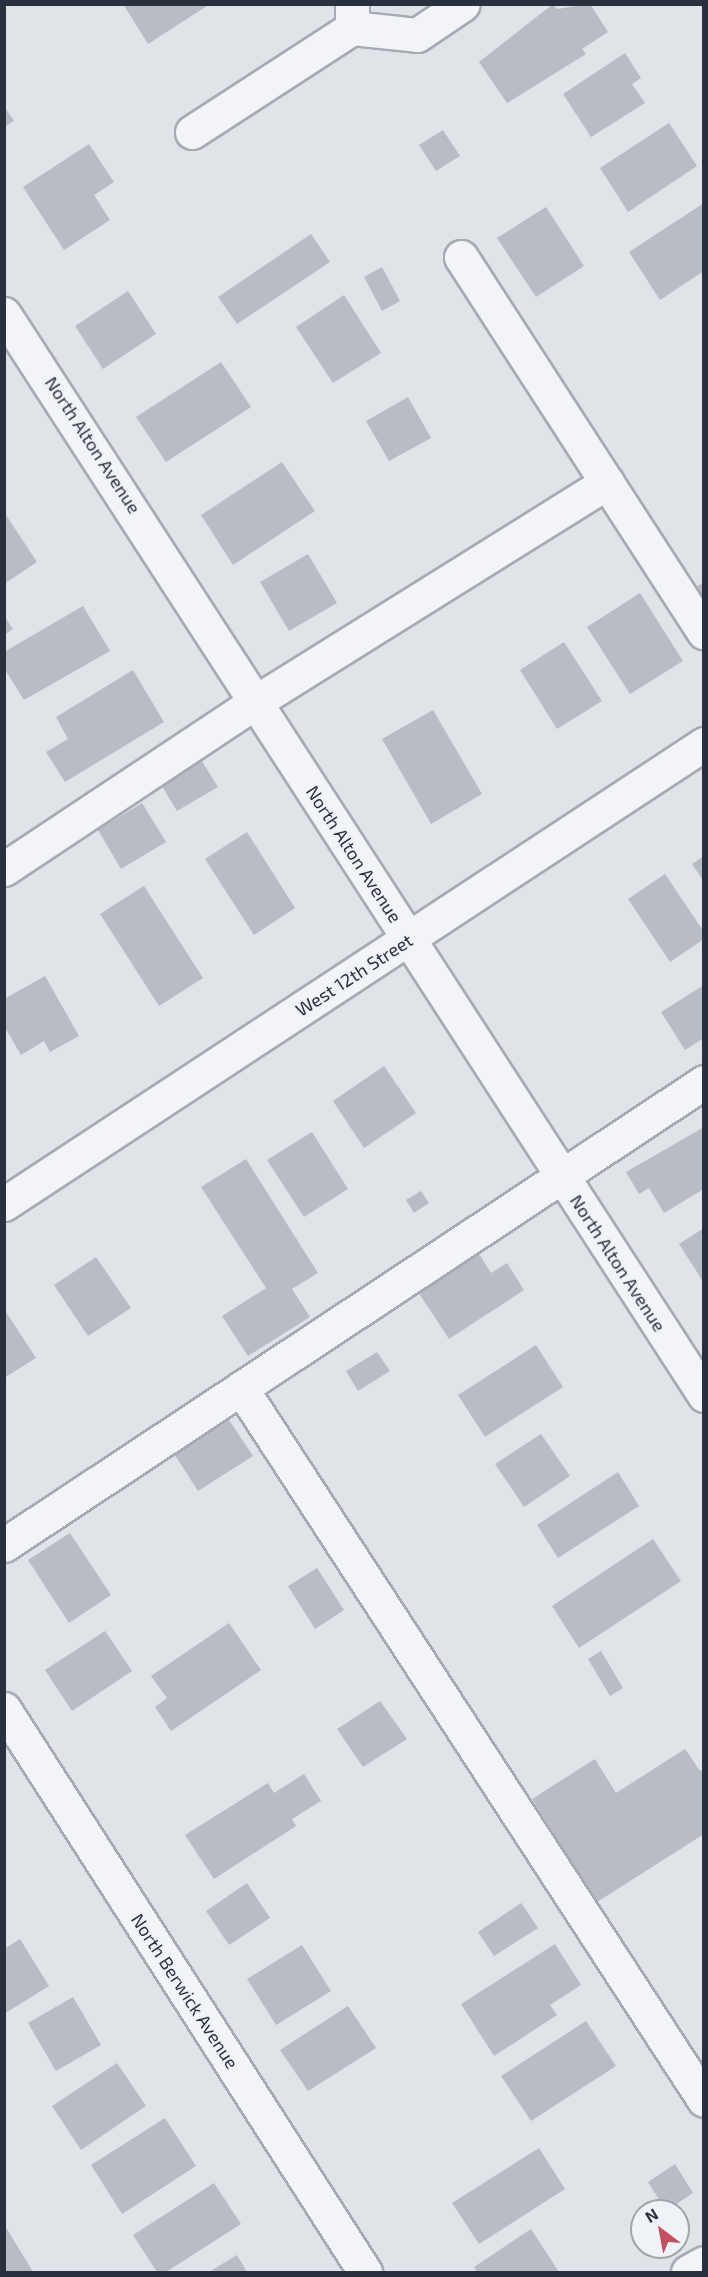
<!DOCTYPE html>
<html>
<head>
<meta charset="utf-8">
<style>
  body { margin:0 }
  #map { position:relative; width:708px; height:2277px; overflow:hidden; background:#e0e3e8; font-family:"Exo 2",sans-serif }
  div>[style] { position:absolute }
  .building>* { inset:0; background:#b8bcc4 }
  .roads { filter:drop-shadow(2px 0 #a6aab2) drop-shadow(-2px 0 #a6aab2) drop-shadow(0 2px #a6aab2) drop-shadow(0 -2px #a6aab2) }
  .minor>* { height:33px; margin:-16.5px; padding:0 16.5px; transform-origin:16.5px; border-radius:16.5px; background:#f2f4f7 }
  span { translate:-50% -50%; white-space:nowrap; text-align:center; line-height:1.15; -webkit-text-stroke:4.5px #eff2f6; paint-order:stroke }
  .street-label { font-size:18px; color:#2a313e }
  .frame { position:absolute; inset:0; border:6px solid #2a313e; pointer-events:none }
  .north { position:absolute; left:630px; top:2199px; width:60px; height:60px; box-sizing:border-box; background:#eff2f6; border:2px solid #a0a5ac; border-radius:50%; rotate:328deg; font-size:16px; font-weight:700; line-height:24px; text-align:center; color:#2a313e }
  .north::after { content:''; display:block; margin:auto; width:21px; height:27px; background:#c34f61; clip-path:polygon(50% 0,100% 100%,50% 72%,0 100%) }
</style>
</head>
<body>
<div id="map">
  <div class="building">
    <i style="clip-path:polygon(123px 4px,210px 4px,148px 44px)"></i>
    <i style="clip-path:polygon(553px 4px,557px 9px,590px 4px,608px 32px,582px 49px,586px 54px,507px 103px,479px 62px)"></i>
    <i style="clip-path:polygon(625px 53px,641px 78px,632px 84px,645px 103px,591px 137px,563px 94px)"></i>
    <i style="clip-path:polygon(4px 106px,14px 121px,4px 127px)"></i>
    <i style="clip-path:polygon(669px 123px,697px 166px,628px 212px,600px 168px)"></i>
    <i style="clip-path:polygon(443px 130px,460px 156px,436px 171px,419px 145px)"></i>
    <i style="clip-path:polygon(89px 144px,114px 182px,94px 195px,110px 220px,64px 250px,23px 187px)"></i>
    <i style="clip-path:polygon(704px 203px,704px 271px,660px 300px,629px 252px)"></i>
    <i style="clip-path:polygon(546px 207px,584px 266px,536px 297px,497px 238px)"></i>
    <i style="clip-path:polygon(311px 234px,330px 262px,237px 324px,218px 297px)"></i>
    <i style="clip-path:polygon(382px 267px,400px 301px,382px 311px,364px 277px)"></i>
    <i style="clip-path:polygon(128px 291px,156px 334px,103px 369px,75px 326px)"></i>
    <i style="clip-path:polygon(344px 295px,381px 353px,333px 383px,296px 327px)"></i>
    <i style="clip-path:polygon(221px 362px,251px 407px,166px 462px,136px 417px)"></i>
    <i style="clip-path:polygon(408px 397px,431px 438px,389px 461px,366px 421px)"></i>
    <i style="clip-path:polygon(282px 462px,315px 511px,233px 565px,201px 515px)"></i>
    <i style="clip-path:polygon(4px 512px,37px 562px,4px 584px)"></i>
    <i style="clip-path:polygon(308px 554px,337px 603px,289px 631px,260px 582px)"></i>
    <i style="clip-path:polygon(704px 582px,704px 605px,693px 589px)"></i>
    <i style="clip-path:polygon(640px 593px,683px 661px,630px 694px,587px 627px)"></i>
    <i style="clip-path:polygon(83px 606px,110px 651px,24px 700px,4px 668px,4px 652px)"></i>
    <i style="clip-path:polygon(4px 616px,13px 629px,4px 635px)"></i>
    <i style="clip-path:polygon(564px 642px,602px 701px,557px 729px,520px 670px)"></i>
    <i style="clip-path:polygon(133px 670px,164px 722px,65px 782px,46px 752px,68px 739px,56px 717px)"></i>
    <i style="clip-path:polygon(433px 710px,482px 794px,431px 824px,382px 739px)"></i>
    <i style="clip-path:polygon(200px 758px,218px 787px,177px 811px,160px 783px)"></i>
    <i style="clip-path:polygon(142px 803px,166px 842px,121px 869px,98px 830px)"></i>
    <i style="clip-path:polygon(247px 832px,295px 908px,254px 935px,205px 859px)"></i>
    <i style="clip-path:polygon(704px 856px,704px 882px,692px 864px)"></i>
    <i style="clip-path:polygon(665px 874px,704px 932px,704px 939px,670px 962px,628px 899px)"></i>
    <i style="clip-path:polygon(144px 886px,203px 978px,159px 1006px,100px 914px)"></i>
    <i style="clip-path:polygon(45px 976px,79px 1036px,50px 1052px,44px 1041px,21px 1055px,4px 1026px,4px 999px)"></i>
    <i style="clip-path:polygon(704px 985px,704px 1038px,685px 1050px,661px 1012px)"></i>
    <i style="clip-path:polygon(384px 1066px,416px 1113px,364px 1148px,333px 1101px)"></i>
    <i style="clip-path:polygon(704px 1127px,704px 1189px,664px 1213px,649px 1188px,639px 1194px,626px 1172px)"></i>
    <i style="clip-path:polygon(312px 1132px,348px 1189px,304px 1217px,267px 1160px)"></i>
    <i style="clip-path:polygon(246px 1159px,318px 1273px,292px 1289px,310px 1317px,248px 1356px,222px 1316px,266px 1288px,201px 1187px)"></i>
    <i style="clip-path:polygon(421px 1191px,429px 1203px,414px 1213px,406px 1200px)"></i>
    <i style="clip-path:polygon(704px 1228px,704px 1283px,679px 1244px)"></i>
    <i style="clip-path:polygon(476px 1249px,491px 1273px,507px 1263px,524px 1290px,449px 1339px,416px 1289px)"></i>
    <i style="clip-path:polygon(96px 1257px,131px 1308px,88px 1336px,54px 1285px)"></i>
    <i style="clip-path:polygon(4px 1309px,36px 1358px,4px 1378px)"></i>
    <i style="clip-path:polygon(536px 1345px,563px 1387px,485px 1437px,458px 1395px)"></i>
    <i style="clip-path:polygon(377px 1352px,390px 1371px,358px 1391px,346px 1371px)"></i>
    <i style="clip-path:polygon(227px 1417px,253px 1456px,198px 1491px,173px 1452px)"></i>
    <i style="clip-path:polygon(541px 1434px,570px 1476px,524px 1507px,495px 1464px)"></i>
    <i style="clip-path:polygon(618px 1472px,639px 1506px,558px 1558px,537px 1525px)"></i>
    <i style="clip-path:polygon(70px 1533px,111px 1595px,69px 1623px,28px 1560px)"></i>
    <i style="clip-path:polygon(653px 1539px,681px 1581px,579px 1648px,552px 1606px)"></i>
    <i style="clip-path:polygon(317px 1568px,344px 1610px,315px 1629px,288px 1586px)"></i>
    <i style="clip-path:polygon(229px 1623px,261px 1670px,171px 1731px,155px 1707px,167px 1698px,151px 1676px)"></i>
    <i style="clip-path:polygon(105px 1631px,132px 1671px,72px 1711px,45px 1670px)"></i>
    <i style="clip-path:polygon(601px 1651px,623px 1688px,610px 1696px,588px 1659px)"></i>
    <i style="clip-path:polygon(380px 1701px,407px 1739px,363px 1767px,337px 1729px)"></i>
    <i style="clip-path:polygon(685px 1749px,700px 1771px,704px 1769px,704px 1834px,597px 1902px,532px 1799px,595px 1759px,616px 1793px)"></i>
    <i style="clip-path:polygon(304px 1774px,321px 1801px,292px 1819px,296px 1826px,214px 1879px,185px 1835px,268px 1783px,274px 1793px)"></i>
    <i style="clip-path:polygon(247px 1883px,270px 1918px,229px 1945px,206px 1911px)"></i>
    <i style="clip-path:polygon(521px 1903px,538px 1928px,494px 1956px,478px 1932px)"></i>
    <i style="clip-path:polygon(20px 1939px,49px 1986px,4px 2014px,4px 1949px)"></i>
    <i style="clip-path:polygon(555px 1944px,581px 1985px,550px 2005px,557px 2015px,494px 2056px,461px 2004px)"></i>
    <i style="clip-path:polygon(302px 1945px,331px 1991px,276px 2025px,247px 1979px)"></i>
    <i style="clip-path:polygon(73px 1997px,101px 2045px,56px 2071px,28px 2023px)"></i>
    <i style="clip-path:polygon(348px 2006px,376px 2048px,308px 2091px,280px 2050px)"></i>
    <i style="clip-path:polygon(586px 2021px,616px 2066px,531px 2121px,501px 2076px)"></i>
    <i style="clip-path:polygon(117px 2063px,146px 2106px,81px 2150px,52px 2106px)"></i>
    <i style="clip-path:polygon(165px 2118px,196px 2166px,122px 2214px,91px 2165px)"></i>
    <i style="clip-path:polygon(539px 2148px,565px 2189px,479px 2244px,452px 2203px)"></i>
    <i style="clip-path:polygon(675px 2164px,693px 2193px,666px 2211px,648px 2182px)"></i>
    <i style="clip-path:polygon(214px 2183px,241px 2224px,166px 2272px,157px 2272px,133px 2235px)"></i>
    <i style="clip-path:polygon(4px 2224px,33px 2272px,4px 2272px)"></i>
    <i style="clip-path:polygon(531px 2229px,559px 2272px,477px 2272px,474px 2267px)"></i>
    <i style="clip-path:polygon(237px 2255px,247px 2272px,209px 2272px)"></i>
  </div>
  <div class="roads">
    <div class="minor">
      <i style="left:352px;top:28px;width:65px;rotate:6.1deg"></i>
      <i style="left:417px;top:35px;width:55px;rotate:-34deg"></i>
      <i style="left:192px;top:132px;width:191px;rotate:-33deg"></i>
      <i style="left:352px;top:28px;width:24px;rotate:-90deg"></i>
      <i style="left:461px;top:257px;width:447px;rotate:57.1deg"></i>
      <i style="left:4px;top:314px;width:1288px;rotate:57.07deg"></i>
      <i style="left:4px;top:869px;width:304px;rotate:-33.6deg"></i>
      <i style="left:257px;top:701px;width:413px;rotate:-32deg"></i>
      <i style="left:4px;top:1204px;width:838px;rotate:-33.31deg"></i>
      <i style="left:241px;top:1388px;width:849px;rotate:56.96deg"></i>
      <i style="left:4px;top:1545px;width:839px;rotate:-33.48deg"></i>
      <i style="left:4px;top:1709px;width:669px;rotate:57.33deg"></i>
      <i style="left:688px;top:2272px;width:18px;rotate:-29deg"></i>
    </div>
  </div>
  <div class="street-label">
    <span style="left:93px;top:445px;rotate:57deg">North Alton Avenue</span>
    <span style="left:354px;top:854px;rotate:57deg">North Alton Avenue</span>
    <span style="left:354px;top:975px;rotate:-33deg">West 12th Street</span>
    <span style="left:618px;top:1263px;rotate:57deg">North Alton Avenue</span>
    <span style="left:185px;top:1991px;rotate:57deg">North Berwick Avenue</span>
  </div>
  <div class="frame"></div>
  <div class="north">N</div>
</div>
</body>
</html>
